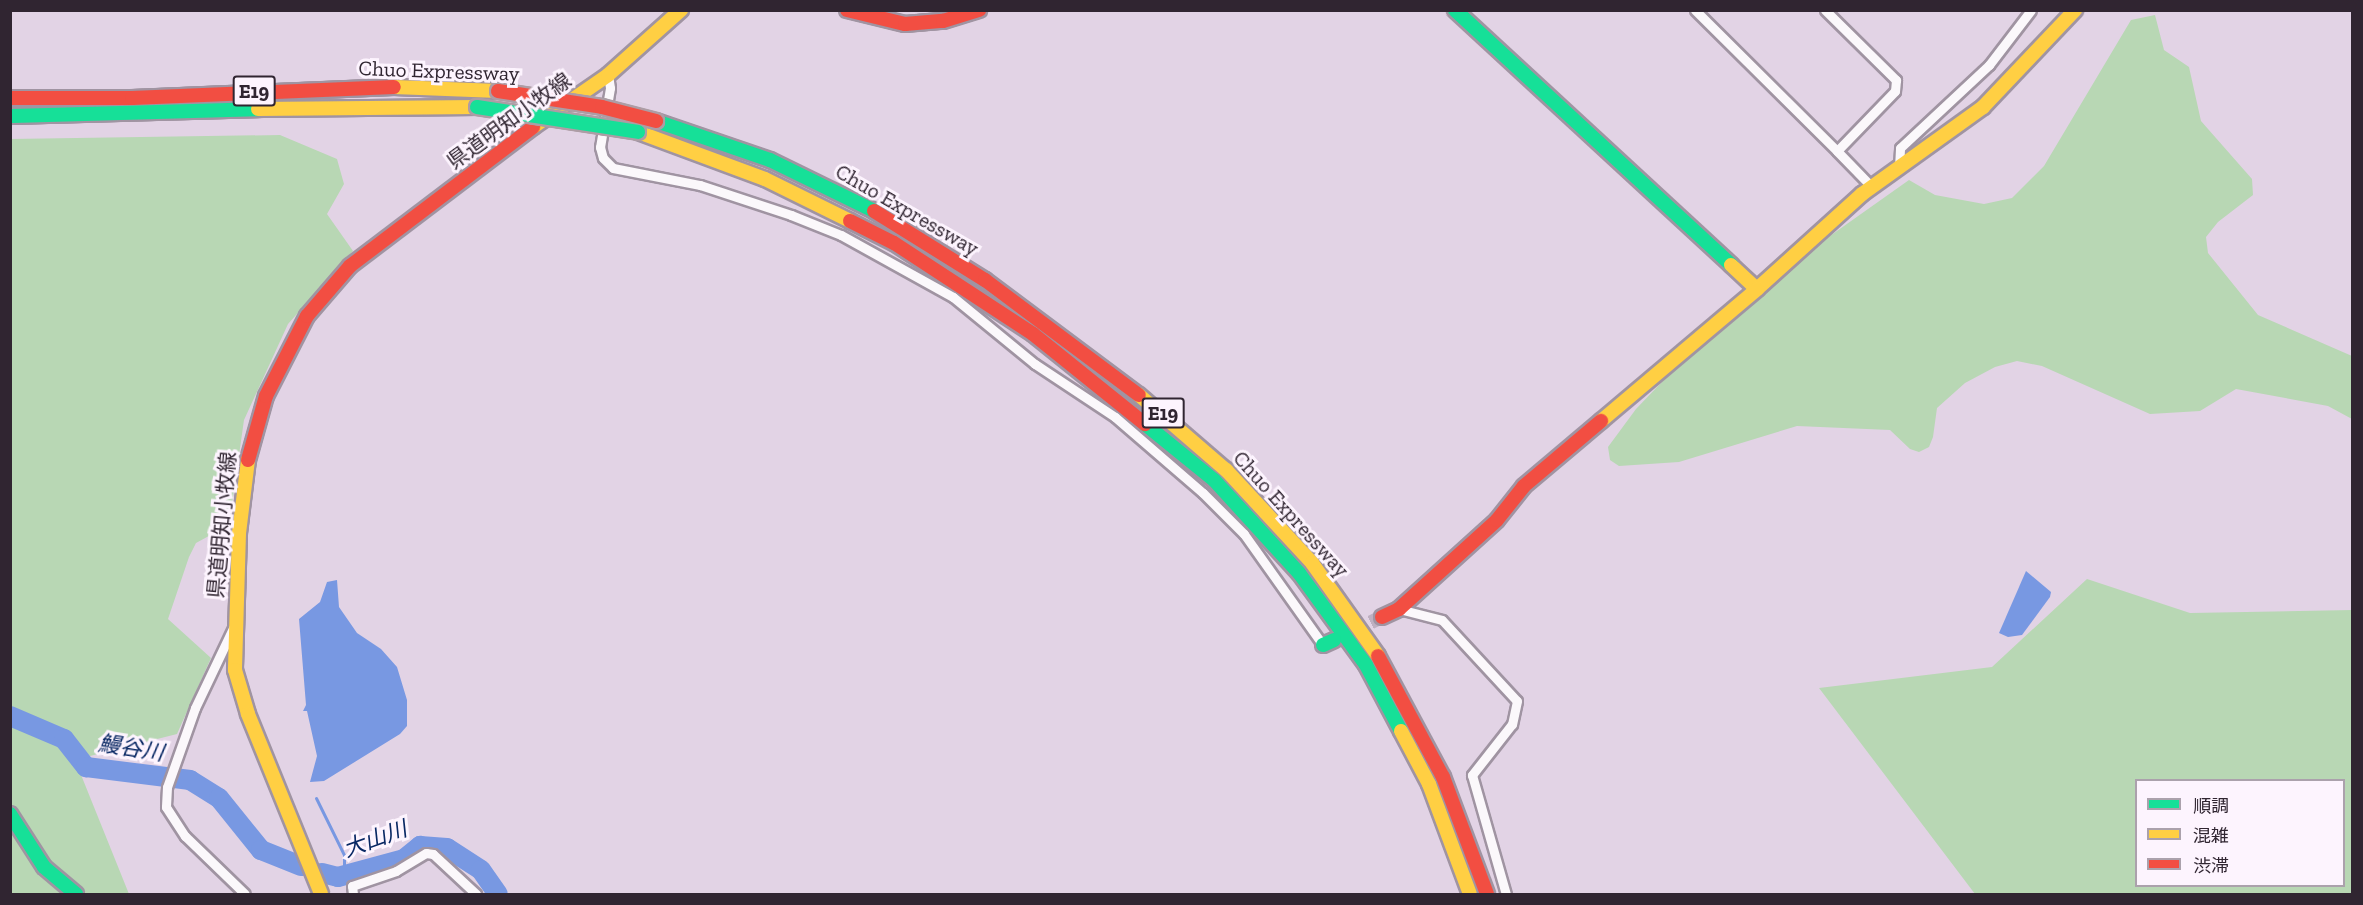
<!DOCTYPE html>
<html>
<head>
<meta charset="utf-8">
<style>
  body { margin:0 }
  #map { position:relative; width:2363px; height:905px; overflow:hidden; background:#e2d3e5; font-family:"Zilla Slab","Noto Sans JP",serif }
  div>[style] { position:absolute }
  .green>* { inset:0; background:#b8d7b4 }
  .water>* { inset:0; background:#7898e2 }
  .stream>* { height:3px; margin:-1.5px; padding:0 1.5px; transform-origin:1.5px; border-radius:1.5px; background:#7898e2 }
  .river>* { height:20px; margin:-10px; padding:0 10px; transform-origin:10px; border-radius:10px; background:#7898e2 }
  .secondary-tunnel>* { height:14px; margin-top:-7px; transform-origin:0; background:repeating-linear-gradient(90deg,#beb0c1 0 14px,transparent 0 21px) }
  .roads { filter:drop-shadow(2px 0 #a094a2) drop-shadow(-2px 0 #a094a2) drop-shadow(0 2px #a094a2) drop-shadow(0 -2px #a094a2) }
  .street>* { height:9px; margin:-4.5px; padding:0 4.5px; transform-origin:4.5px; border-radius:4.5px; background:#fbf8fb }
  .fast>* { height:14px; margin:-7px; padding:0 7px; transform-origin:7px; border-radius:7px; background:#16e098 }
  .slow>* { height:14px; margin:-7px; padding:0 7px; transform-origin:7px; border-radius:7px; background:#ffcf43 }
  .jam>* { height:14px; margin:-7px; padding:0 7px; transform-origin:7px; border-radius:7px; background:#f24e42 }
  .bridges { filter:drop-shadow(2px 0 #ad9da5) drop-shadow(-2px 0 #ad9da5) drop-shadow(0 2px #ad9da5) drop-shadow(0 -2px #ad9da5) }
  .fast-bridge>* { height:14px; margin:-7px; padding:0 7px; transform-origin:7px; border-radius:7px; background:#16e098 }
  .jam-bridge>* { height:14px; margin:-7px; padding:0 7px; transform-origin:7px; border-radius:7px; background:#f24e42 }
  span { translate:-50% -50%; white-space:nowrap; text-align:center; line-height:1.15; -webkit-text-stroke:6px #fdf4fe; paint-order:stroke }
  .shield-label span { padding:2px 4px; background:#fdf4fe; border:2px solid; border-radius:4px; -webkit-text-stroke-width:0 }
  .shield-label { font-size:20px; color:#302531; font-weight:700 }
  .street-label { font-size:21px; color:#302531 }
  .water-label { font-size:22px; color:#082763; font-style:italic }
  .frame { position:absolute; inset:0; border:12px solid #302531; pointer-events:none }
  .legend { position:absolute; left:2135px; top:779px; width:210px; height:108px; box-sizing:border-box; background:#fdf4fe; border:2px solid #aba1ac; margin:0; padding:8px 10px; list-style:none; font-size:18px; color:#302531 }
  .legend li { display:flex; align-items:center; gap:12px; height:30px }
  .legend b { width:30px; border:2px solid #aba1ac }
</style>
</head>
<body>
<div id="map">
  <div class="green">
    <i style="clip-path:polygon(2155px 15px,2164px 50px,2189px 67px,2201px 121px,2252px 179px,2253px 195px,2218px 222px,2206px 237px,2208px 253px,2258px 315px,2352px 356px,2352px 419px,2328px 406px,2236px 389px,2200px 411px,2150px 414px,2042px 366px,2017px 361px,1995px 367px,1965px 383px,1937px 408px,1933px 437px,1929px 447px,1919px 452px,1910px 449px,1890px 430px,1797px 426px,1679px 462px,1619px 466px,1610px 460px,1608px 447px,1636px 409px,1685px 358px,1820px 243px,1909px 180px,1935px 195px,1984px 204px,2012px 198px,2044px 166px,2131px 20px)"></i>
    <i style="clip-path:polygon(280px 135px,337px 159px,344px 184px,327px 214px,353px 251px,288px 324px,244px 420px,229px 525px,196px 543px,189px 557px,168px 619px,211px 658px,177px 734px,90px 756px,65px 735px,129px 894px,11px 894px,10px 139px)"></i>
    <i style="clip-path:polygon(evenodd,2087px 579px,2190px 613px,2352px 610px,2352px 894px,1975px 894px,1819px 688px,1992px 667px,2087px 579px,2136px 780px,2344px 780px,2344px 886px,2136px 886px,2136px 780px)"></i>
  </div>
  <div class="water">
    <i style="clip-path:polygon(2026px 571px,2051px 592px,2050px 597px,2022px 635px,2008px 637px,1999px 633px)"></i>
    <i style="clip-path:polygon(337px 580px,339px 607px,357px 633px,381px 649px,397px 667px,407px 700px,407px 726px,400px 734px,324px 781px,310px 782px,317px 756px,307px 711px,303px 711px,306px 705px,299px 619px,320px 602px,327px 582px)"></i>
  </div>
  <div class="stream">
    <i style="left:316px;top:798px;width:64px;rotate:63.8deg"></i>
    <i style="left:344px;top:855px;width:21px;rotate:90deg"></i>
  </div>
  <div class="river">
    <i style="left:10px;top:716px;width:59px;rotate:23.1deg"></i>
    <i style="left:64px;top:739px;width:36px;rotate:52deg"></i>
    <i style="left:86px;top:767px;width:105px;rotate:7.1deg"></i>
    <i style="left:190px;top:780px;width:34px;rotate:32deg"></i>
    <i style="left:219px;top:798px;width:67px;rotate:51.1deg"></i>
    <i style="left:261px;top:850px;width:43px;rotate:21.8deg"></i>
    <i style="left:322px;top:873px;width:16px;rotate:14deg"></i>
    <i style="left:338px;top:877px;width:68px;rotate:-15.3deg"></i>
    <i style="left:404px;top:859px;width:21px;rotate:-39deg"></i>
    <i style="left:420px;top:846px;width:27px;rotate:4deg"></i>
    <i style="left:447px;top:848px;width:40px;rotate:32.9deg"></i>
    <i style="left:481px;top:870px;width:29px;rotate:55deg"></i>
  </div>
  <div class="secondary-tunnel">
    <i style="left:1352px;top:632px;width:34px;rotate:-27deg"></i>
  </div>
  <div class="roads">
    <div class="street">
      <i style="left:1695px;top:10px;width:200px;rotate:44.8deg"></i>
      <i style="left:1825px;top:10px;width:100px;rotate:44.6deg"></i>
      <i style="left:1896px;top:80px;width:11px;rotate:95deg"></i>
      <i style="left:1895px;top:91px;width:83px;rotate:134deg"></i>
      <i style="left:1837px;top:151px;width:50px;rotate:45.8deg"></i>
      <i style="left:608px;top:75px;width:13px;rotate:81deg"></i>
      <i style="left:610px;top:88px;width:60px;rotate:99.6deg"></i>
      <i style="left:600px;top:147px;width:11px;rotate:75deg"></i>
      <i style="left:603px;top:158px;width:14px;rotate:45deg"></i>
      <i style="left:613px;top:168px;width:89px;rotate:11.1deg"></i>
      <i style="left:700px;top:185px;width:96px;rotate:18.2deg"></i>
      <i style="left:791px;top:215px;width:54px;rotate:21.8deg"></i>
      <i style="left:841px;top:235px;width:128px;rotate:29deg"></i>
      <i style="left:953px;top:297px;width:106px;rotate:39.3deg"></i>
      <i style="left:1035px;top:364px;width:96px;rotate:33.5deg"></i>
      <i style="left:1115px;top:417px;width:116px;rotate:40.8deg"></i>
      <i style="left:1203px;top:493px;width:58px;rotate:45deg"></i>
      <i style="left:1244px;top:534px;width:136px;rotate:54.6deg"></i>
      <i style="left:1899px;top:168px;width:20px;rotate:-87deg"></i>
      <i style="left:1900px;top:148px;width:122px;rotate:-43deg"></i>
      <i style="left:1989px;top:65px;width:69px;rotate:-52.6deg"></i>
      <i style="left:1399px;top:609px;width:44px;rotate:14.3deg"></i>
      <i style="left:1442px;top:620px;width:110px;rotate:47.2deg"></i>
      <i style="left:1517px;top:701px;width:24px;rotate:102deg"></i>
      <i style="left:1512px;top:724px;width:65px;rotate:128.1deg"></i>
      <i style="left:1472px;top:775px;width:124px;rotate:74.1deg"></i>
      <i style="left:235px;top:624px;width:93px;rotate:115.5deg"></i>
      <i style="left:195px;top:708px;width:84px;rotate:109.5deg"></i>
      <i style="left:167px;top:787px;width:20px;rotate:93deg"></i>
      <i style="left:166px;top:807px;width:35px;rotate:57deg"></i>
      <i style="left:185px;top:836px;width:83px;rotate:44deg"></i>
      <i style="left:353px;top:894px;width:8px;rotate:-97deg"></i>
      <i style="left:352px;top:886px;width:46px;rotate:-18.8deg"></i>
      <i style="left:396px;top:871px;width:35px;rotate:-31deg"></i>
      <i style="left:426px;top:853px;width:7px;rotate:8deg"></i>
      <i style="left:433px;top:854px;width:59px;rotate:42.9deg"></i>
    </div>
    <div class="fast">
      <i style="left:1455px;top:10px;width:376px;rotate:42.7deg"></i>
      <i style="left:10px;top:116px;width:248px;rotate:-1.6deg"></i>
      <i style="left:656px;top:121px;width:120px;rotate:18.9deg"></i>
      <i style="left:770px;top:160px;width:116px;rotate:26.1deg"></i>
      <i style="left:1145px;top:424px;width:89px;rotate:39.1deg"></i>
      <i style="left:1214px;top:480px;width:126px;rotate:47.6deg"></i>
      <i style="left:1299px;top:573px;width:114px;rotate:53.9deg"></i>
      <i style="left:1366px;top:665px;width:75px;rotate:62.1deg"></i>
      <i style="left:1323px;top:645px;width:12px;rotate:-24deg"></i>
      <i style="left:10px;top:814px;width:63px;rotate:57.3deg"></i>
      <i style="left:44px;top:867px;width:42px;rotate:40.2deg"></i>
    </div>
    <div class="slow">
      <i style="left:394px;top:87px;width:104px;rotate:2.2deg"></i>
      <i style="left:258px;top:109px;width:219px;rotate:-0.5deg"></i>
      <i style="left:533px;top:127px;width:91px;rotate:-34.7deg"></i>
      <i style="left:608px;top:75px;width:98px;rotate:-41.7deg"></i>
      <i style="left:638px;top:132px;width:135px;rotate:20.3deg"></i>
      <i style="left:765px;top:179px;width:95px;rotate:26.3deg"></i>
      <i style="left:1731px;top:265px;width:35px;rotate:43deg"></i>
      <i style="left:1757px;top:289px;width:142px;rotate:-42.1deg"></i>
      <i style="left:1862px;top:194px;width:149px;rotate:-35.7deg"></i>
      <i style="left:1983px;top:107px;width:134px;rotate:-46.5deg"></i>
      <i style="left:1139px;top:395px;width:115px;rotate:40.8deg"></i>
      <i style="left:1226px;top:470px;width:127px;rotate:47.2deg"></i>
      <i style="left:1312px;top:563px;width:114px;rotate:54.6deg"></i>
      <i style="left:1601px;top:421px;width:204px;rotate:-40.2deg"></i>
      <i style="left:248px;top:460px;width:74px;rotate:97deg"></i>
      <i style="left:239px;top:533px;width:137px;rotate:91.7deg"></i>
      <i style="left:235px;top:670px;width:46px;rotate:73.5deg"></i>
      <i style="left:248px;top:714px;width:194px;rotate:67.9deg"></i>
      <i style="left:1401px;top:731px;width:60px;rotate:62.2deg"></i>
      <i style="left:1429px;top:784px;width:117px;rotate:69.6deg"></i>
    </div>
    <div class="jam">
      <i style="left:847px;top:10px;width:60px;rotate:13.6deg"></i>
      <i style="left:905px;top:24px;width:38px;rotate:-5deg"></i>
      <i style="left:943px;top:21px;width:38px;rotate:-17deg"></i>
      <i style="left:10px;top:98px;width:122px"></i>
      <i style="left:132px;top:98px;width:262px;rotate:-2.4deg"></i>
      <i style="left:874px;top:211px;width:131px;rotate:31.9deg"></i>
      <i style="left:985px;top:280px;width:192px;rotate:36.8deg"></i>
      <i style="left:850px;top:221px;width:49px;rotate:26.6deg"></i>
      <i style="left:894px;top:243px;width:166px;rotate:33.2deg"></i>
      <i style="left:1033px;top:334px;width:144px;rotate:38.8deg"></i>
      <i style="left:248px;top:460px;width:66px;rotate:-74.3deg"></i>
      <i style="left:266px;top:396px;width:90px;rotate:-62.9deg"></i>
      <i style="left:307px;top:316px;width:66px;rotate:-49.3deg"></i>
      <i style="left:350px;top:266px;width:230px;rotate:-37.2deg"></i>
      <i style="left:1382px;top:617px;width:19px;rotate:-25deg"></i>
      <i style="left:1399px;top:609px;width:132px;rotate:-42.2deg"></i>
      <i style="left:1497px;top:520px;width:43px;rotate:-51.5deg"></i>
      <i style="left:1524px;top:486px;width:101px;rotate:-40.2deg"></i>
      <i style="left:1378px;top:656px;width:137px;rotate:61.8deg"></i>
      <i style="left:1443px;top:777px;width:125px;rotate:69.4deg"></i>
    </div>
  </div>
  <div class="bridges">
    <div class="fast-bridge">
      <i style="left:477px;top:107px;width:163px;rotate:8.8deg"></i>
    </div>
    <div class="jam-bridge">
      <i style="left:498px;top:91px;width:105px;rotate:8.7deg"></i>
      <i style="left:602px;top:107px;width:56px;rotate:14.5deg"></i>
    </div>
  </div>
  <div class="shield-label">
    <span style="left:254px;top:91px">E19</span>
    <span style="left:1163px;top:413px">E19</span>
  </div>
  <div class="street-label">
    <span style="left:439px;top:71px;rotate:2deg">Chuo Expressway</span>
    <span style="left:509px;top:121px;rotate:-36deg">県道明知小牧線</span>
    <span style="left:907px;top:210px;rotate:30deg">Chuo Expressway</span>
    <span style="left:1291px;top:514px;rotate:48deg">Chuo Expressway</span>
    <span style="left:222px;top:525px;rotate:-85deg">県道明知小牧線</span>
  </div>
  <div class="water-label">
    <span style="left:131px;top:748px;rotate:9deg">鰻谷川</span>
    <span style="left:375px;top:839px;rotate:-20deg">大山川</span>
  </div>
  <div class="frame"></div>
  <ul class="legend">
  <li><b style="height:8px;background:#16e098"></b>順調</li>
  <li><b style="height:8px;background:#ffcf43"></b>混雑</li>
  <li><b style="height:8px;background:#f24e42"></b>渋滞</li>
  </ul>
</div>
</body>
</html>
